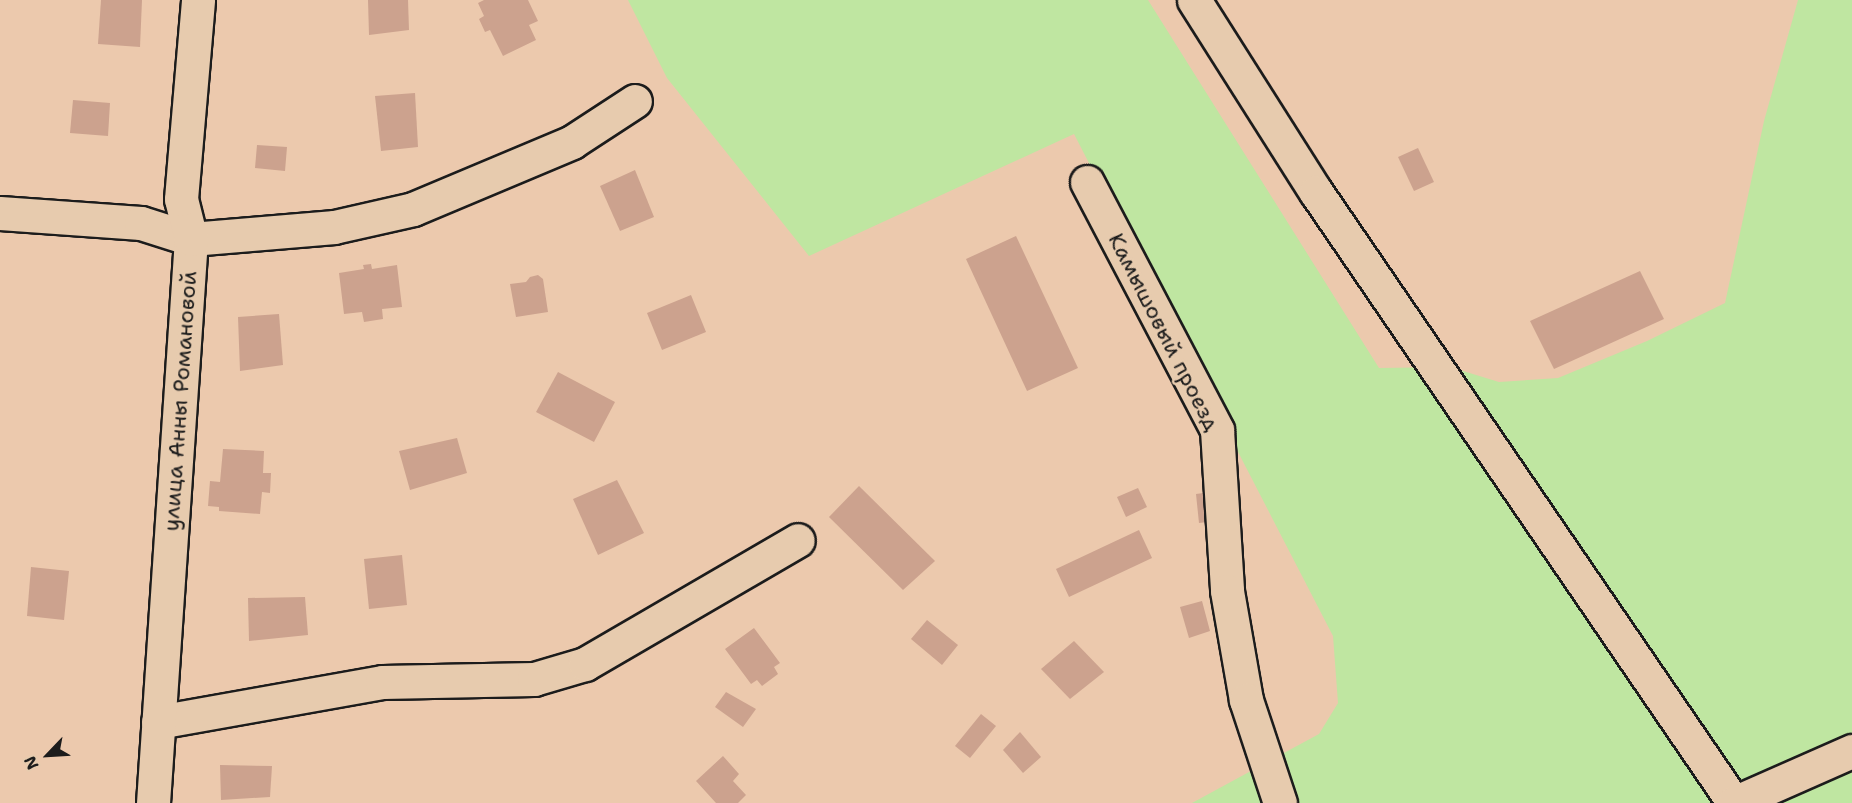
<!DOCTYPE html>
<html>
<head>
<meta charset="utf-8">
<style>
  body { margin:0 }
  #map { position:relative; width:1852px; height:803px; overflow:hidden; background:#ecc9ad; font-family:"Shantell Sans",sans-serif }
  div>[style] { position:absolute }
  .green>* { inset:0; background:#bfe6a1 }
  .building>* { inset:0; background:#cca28e }
  .roads { filter:drop-shadow(2px 0 #1c1c1c) drop-shadow(-2px 0 #1c1c1c) drop-shadow(0 2px #1c1c1c) drop-shadow(0 -2px #1c1c1c) }
  .minor>* { height:33px; margin:-16.5px; padding:0 16.5px; transform-origin:16.5px; border-radius:16.5px; background:#e7cbae }
  span { translate:-50% -50%; white-space:nowrap; text-align:center; line-height:1.15; -webkit-text-stroke:5px #e7cbae; paint-order:stroke }
  .street-label { font-size:22px; color:#1c1c1c }
  .north { position:absolute; left:18px; top:725px; width:60px; height:60px; -webkit-text-stroke:4px #e7cbae; paint-order:stroke; rotate:245deg; font-size:16px; font-weight:700; line-height:24px; text-align:center; color:#1c1c1c }
  .north::after { content:''; display:block; margin:auto; width:21px; height:27px; background:#1c1c1c; clip-path:polygon(50% 0,100% 100%,50% 72%,0 100%) }
</style>
</head>
<body>
<div id="map">
  <div class="green">
    <i style="clip-path:polygon(628px 0,1148px 0,1379px 368px,1450px 367px,1499px 382px,1558px 378px,1647px 341px,1725px 303px,1764px 121px,1798px 0,1852px 0,1852px 803px,1192px 803px,1319px 734px,1338px 703px,1333px 636px,1074px 134px,809px 256px,667px 78px)"></i>
  </div>
  <div class="building">
    <i style="clip-path:polygon(101px 0,142px 0,140px 47px,98px 44px)"></i>
    <i style="clip-path:polygon(368px 0,408px 0,409px 30px,369px 35px)"></i>
    <i style="clip-path:polygon(484px 0,528px 0,538px 21px,529px 25px,536px 40px,503px 56px,490px 30px,485px 32px,479px 19px,484px 16px,478px 3px)"></i>
    <i style="clip-path:polygon(415px 93px,418px 147px,381px 151px,375px 96px)"></i>
    <i style="clip-path:polygon(73px 100px,110px 103px,108px 136px,70px 133px)"></i>
    <i style="clip-path:polygon(257px 145px,287px 147px,285px 171px,255px 168px)"></i>
    <i style="clip-path:polygon(1418px 148px,1434px 182px,1414px 191px,1398px 157px)"></i>
    <i style="clip-path:polygon(635px 170px,654px 217px,620px 231px,600px 186px)"></i>
    <i style="clip-path:polygon(1016px 236px,1078px 368px,1027px 391px,966px 259px)"></i>
    <i style="clip-path:polygon(371px 264px,372px 269px,397px 265px,402px 307px,382px 309px,383px 319px,364px 322px,362px 312px,344px 314px,339px 273px,364px 269px,363px 265px)"></i>
    <i style="clip-path:polygon(1640px 271px,1664px 319px,1554px 369px,1530px 321px)"></i>
    <i style="clip-path:polygon(538px 275px,543px 279px,548px 312px,516px 317px,510px 284px,526px 282px,530px 277px)"></i>
    <i style="clip-path:polygon(691px 295px,706px 332px,662px 350px,647px 313px)"></i>
    <i style="clip-path:polygon(279px 314px,283px 365px,240px 371px,238px 317px)"></i>
    <i style="clip-path:polygon(558px 372px,615px 402px,594px 442px,536px 412px)"></i>
    <i style="clip-path:polygon(457px 438px,467px 473px,410px 490px,399px 451px)"></i>
    <i style="clip-path:polygon(223px 449px,264px 451px,263px 473px,271px 473px,270px 493px,262px 492px,260px 514px,219px 511px,219px 507px,208px 506px,210px 481px,220px 482px)"></i>
    <i style="clip-path:polygon(617px 480px,644px 533px,598px 555px,573px 499px)"></i>
    <i style="clip-path:polygon(859px 486px,935px 561px,903px 590px,829px 517px)"></i>
    <i style="clip-path:polygon(1138px 488px,1147px 507px,1126px 517px,1117px 497px)"></i>
    <i style="clip-path:polygon(1211px 492px,1215px 521px,1199px 523px,1196px 494px)"></i>
    <i style="clip-path:polygon(1139px 530px,1152px 558px,1069px 597px,1056px 569px)"></i>
    <i style="clip-path:polygon(402px 555px,407px 605px,369px 609px,364px 559px)"></i>
    <i style="clip-path:polygon(31px 567px,69px 571px,64px 620px,27px 616px)"></i>
    <i style="clip-path:polygon(305px 597px,308px 635px,249px 641px,248px 598px)"></i>
    <i style="clip-path:polygon(1202px 601px,1210px 631px,1189px 638px,1180px 607px)"></i>
    <i style="clip-path:polygon(927px 620px,958px 645px,942px 665px,911px 639px)"></i>
    <i style="clip-path:polygon(754px 628px,780px 663px,774px 667px,778px 674px,762px 686px,757px 680px,751px 684px,725px 649px)"></i>
    <i style="clip-path:polygon(1074px 641px,1104px 672px,1070px 699px,1041px 669px)"></i>
    <i style="clip-path:polygon(726px 692px,756px 709px,743px 727px,715px 707px)"></i>
    <i style="clip-path:polygon(981px 714px,996px 726px,970px 758px,955px 746px)"></i>
    <i style="clip-path:polygon(1020px 732px,1041px 757px,1023px 773px,1003px 750px)"></i>
    <i style="clip-path:polygon(723px 756px,739px 774px,733px 781px,746px 795px,738px 803px,716px 803px,696px 781px)"></i>
    <i style="clip-path:polygon(220px 765px,272px 766px,270px 797px,221px 800px)"></i>
  </div>
  <div class="roads">
    <div class="minor">
      <i style="left:1194px;top:0;width:227px;rotate:57.6deg"></i>
      <i style="left:1316px;top:192px;width:740px;rotate:55.62deg"></i>
      <i style="left:1087px;top:182px;width:280px;rotate:62.3deg"></i>
      <i style="left:1217px;top:430px;width:161px;rotate:86.4deg"></i>
      <i style="left:1227px;top:591px;width:111px;rotate:80.1deg"></i>
      <i style="left:1246px;top:700px;width:108px;rotate:71.7deg"></i>
      <i style="left:0;top:213px;width:141px;rotate:4.1deg"></i>
      <i style="left:141px;top:223px;width:52px;rotate:17.7deg"></i>
      <i style="left:191px;top:239px;width:144px;rotate:-4.8deg"></i>
      <i style="left:334px;top:227px;width:81px;rotate:-12.8deg"></i>
      <i style="left:413px;top:209px;width:173px;rotate:-22.8deg"></i>
      <i style="left:572px;top:142px;width:75px;rotate:-33.1deg"></i>
      <i style="left:158px;top:722px;width:228px;rotate:-10.1deg"></i>
      <i style="left:382px;top:682px;width:152px;rotate:-1.1deg"></i>
      <i style="left:534px;top:679px;width:53px;rotate:-16.4deg"></i>
      <i style="left:585px;top:664px;width:246px;rotate:-30.2deg"></i>
      <i style="left:153px;top:803px;width:565px;rotate:-86.15deg"></i>
      <i style="left:191px;top:239px;width:41px;rotate:-104deg"></i>
      <i style="left:181px;top:199px;width:200px;rotate:-85.1deg"></i>
      <i style="left:1734px;top:803px;width:129px;rotate:-23.8deg"></i>
    </div>
  </div>
  <div class="street-label">
    <span style="left:1164px;top:332px;rotate:63deg">Камышовый проезд</span>
    <span style="left:180px;top:401px;rotate:-86deg">улица Анны Романовой</span>
  </div>
  <div class="north">N</div>
</div>
</body>
</html>
